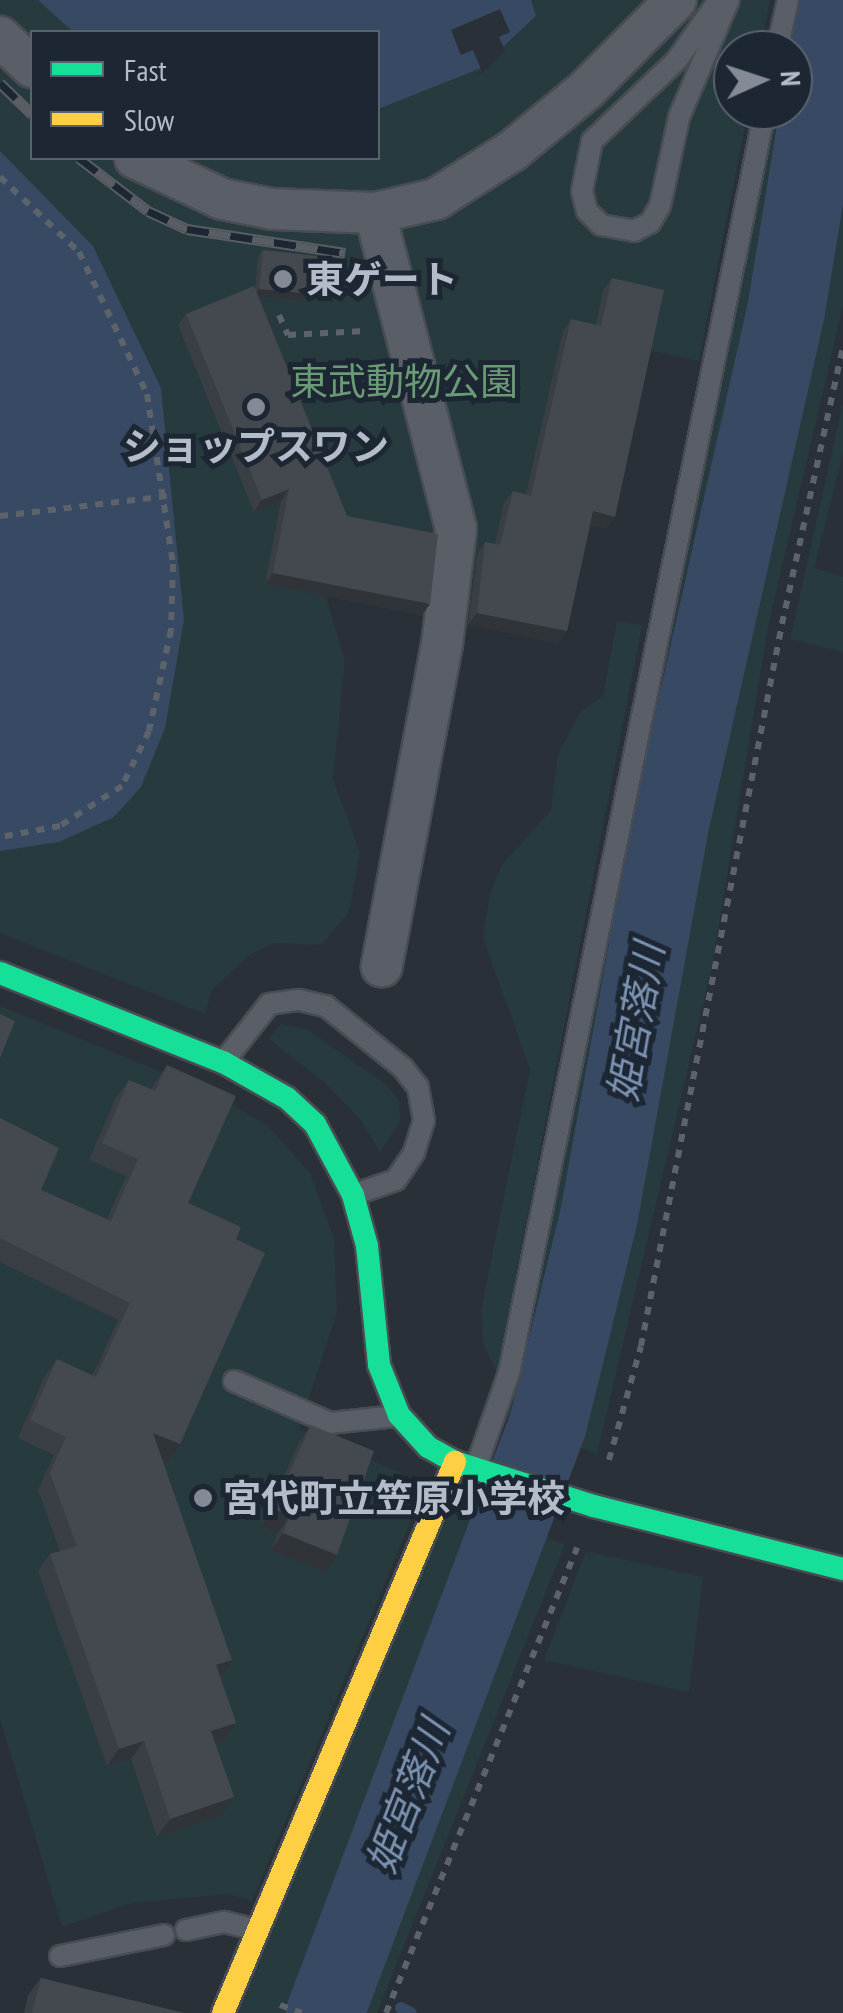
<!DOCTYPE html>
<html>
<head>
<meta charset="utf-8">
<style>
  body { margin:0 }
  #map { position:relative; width:843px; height:2013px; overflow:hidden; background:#2a3038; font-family:"PT Sans Narrow","Noto Sans JP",sans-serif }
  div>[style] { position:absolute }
  .green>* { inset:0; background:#273a3e }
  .water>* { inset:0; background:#384963 }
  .pier>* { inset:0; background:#2a3038 }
  .stream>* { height:12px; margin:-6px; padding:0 6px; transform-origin:6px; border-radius:6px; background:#384963 }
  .river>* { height:78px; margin:-39px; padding:0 39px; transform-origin:39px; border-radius:39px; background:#384963 }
  .path>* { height:6px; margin-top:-3px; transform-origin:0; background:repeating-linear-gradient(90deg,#5d636a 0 8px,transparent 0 16px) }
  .roads { filter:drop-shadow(2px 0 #484c53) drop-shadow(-2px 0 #484c53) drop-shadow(0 2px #484c53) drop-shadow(0 -2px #484c53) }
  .lane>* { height:20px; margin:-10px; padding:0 10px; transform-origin:10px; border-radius:10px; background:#5a5e66 }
  .street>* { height:40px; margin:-20px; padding:0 20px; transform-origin:20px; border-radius:20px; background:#5a5e66 }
  .fast>* { height:22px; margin:-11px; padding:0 11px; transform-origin:11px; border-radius:11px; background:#16e098 }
  .slow>* { height:22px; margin:-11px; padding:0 11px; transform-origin:11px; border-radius:11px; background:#ffcf43 }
  .rail>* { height:11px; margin-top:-5.5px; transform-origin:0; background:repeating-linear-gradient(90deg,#1d2633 0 22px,#595d64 0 44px); box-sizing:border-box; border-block:2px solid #595d64 }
  .wall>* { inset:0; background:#3a3f45 }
  .shaded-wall>* { inset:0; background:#303338 }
  .building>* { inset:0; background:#444950 }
  .dots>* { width:28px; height:28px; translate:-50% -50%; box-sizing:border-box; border:5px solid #1d2633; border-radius:50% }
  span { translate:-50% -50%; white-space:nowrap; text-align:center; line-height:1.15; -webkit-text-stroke:10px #1d2633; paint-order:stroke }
  .poi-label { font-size:38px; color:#b4bcc9; font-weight:700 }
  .left { translate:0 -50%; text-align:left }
  .park-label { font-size:38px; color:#6b9a76 }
  .water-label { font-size:40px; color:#7c92b1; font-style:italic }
  .legend { position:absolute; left:30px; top:30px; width:350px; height:130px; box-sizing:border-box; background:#1d2633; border:2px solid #59626f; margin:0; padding:12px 18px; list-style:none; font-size:30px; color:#b4bcc9 }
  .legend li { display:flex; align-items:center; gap:20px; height:50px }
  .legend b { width:50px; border:2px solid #59626f }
  .north { position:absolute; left:713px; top:30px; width:100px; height:100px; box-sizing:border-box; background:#1d2633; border:2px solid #59626f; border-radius:50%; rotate:87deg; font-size:28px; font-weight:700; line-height:40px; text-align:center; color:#b4bcc9 }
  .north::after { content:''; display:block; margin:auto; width:35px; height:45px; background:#848b96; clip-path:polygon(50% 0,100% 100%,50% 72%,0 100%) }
</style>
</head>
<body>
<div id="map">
  <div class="green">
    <i style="clip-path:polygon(evenodd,0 0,770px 0,760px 50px,733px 50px,733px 110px,748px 110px,699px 361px,648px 350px,585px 523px,558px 643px,326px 596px,345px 661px,333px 779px,360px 853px,349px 912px,321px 945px,274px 943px,251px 954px,212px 990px,205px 1014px,0 933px,0 0,32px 32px,378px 32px,378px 158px,32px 158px,32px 32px)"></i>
    <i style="clip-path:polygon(799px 0,819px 0,808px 36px,771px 275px,721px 460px,580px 1225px,529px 1428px,505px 1419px,775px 110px,793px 110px,793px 50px,787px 50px)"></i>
    <i style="clip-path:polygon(843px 117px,843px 306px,768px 627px,712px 966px,597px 1454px,570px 1444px,596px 1351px,779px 468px)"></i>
    <i style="clip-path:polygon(843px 402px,843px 453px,814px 568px,843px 577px,843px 652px,790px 639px)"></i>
    <i style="clip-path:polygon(617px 621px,642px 625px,497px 1372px,484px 1346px,481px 1310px,530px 1069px,483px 938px,490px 893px,501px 866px,551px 810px,558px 754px,581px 711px,603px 696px)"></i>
    <i style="clip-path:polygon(0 1006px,208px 1091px,267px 1125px,310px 1173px,334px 1239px,337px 1312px,299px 1429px,401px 1473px,410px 1523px,252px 1901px,229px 1894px,131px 1903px,62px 1927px,0 1718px)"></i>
    <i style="clip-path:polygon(281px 1024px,308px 1030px,388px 1086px,399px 1102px,400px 1122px,380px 1152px,361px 1120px,325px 1083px,269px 1039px)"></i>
    <i style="clip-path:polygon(470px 1509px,495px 1519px,299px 2013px,238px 2013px,448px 1512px)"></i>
    <i style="clip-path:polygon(528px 1531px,565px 1544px,377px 2013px,342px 2013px)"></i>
    <i style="clip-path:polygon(586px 1551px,703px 1577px,689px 1692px,544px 1660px)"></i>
  </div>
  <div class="water">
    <i style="clip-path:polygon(38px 0,531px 0,536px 16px,479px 69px,378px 109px,378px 32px,73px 32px)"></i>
    <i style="clip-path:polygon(0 151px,93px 246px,161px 388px,184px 620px,165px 728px,141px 787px,114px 817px,59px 842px,0 851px)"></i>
  </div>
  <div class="pier">
    <i style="clip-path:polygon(500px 9px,510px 32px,499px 37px,505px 51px,482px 73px,473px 77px,482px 72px,473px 50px,461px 55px,451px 30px)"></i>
  </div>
  <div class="stream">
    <i style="left:401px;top:2008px;width:11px;rotate:27deg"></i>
  </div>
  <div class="river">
    <i style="left:325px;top:2013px;width:630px;rotate:-69.26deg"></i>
    <i style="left:548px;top:1424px;width:214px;rotate:-76.2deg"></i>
    <i style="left:599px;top:1216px;width:407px;rotate:-79.7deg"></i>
    <i style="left:672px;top:816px;width:518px;rotate:-77.28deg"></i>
    <i style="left:786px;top:311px;width:315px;rotate:-80.7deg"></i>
  </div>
  <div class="path">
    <i style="left:0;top:177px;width:109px;rotate:43.5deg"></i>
    <i style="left:79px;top:252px;width:157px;rotate:64.4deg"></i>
    <i style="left:147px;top:394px;width:172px;rotate:81.3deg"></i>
    <i style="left:173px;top:564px;width:66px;rotate:91.7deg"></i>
    <i style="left:171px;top:630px;width:103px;rotate:102.3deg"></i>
    <i style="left:149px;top:731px;width:61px;rotate:116.1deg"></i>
    <i style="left:122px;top:786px;width:74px;rotate:147.2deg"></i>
    <i style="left:60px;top:826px;width:61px;rotate:169.6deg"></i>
    <i style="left:279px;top:315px;width:22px;rotate:66deg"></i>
    <i style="left:288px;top:335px;width:77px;rotate:-3deg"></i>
    <i style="left:0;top:516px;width:168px;rotate:-6.8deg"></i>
    <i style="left:609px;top:1460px;width:118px;rotate:-74.3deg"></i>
    <i style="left:641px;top:1346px;width:736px;rotate:-78.95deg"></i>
    <i style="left:782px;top:624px;width:285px;rotate:-77.6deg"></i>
    <i style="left:280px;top:2005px;width:23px;rotate:20deg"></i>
    <i style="left:386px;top:2013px;width:503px;rotate:-67.67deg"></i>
  </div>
  <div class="roads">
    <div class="lane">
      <i style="left:719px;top:0;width:73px;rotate:125deg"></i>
      <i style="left:677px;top:60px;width:117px;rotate:136.4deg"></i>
      <i style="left:592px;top:141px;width:51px;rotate:101.3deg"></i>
      <i style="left:582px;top:191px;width:21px;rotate:76deg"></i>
      <i style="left:587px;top:211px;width:20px;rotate:45deg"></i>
      <i style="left:601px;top:225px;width:34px;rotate:10deg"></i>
      <i style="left:634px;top:231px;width:18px;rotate:-27deg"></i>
      <i style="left:650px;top:223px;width:20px;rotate:-60deg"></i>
      <i style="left:660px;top:206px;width:91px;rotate:-77.9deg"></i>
      <i style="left:679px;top:117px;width:127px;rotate:-66.9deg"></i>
      <i style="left:777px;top:50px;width:51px;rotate:-77.6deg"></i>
      <i style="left:225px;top:1060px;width:71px;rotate:-51.8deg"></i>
      <i style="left:269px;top:1004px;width:30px;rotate:-8deg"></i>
      <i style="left:299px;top:1000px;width:28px;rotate:13deg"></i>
      <i style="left:326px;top:1006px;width:99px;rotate:38.8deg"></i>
      <i style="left:403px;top:1068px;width:24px;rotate:52deg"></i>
      <i style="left:418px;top:1087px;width:34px;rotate:80deg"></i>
      <i style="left:424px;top:1120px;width:34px;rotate:107deg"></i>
      <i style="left:414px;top:1153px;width:32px;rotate:124deg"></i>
      <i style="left:396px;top:1180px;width:43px;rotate:161.1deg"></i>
      <i style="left:234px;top:1381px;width:105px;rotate:23.6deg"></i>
      <i style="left:330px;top:1423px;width:67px;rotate:-6deg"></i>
      <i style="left:476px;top:1467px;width:100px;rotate:-70.7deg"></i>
      <i style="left:509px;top:1373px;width:1289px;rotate:-78.54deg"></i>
      <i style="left:186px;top:1930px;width:39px;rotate:-12deg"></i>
      <i style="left:224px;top:1922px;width:32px;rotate:13deg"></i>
      <i style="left:60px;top:1956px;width:106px;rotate:-11.4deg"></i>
    </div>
    <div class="street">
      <i style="left:0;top:37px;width:44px;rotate:43.2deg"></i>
      <i style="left:135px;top:158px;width:96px;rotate:25.2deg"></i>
      <i style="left:222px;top:199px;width:51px;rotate:11.3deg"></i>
      <i style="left:272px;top:209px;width:103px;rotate:2.2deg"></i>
      <i style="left:375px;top:213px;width:63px;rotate:-12.9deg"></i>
      <i style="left:436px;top:199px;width:90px;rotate:-32.3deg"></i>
      <i style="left:512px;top:151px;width:96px;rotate:-39.5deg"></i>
      <i style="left:586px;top:90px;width:127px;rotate:-45deg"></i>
      <i style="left:375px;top:213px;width:326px;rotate:75.6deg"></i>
      <i style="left:456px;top:529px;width:116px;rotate:96.9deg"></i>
      <i style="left:442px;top:644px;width:328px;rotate:100.6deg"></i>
    </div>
    <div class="fast">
      <i style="left:0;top:973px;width:240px;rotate:21.8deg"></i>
      <i style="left:223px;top:1062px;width:73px;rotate:29.4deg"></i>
      <i style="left:287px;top:1098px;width:38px;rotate:43deg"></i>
      <i style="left:315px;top:1124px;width:81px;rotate:61.8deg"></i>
      <i style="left:353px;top:1195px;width:53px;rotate:74.6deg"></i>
      <i style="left:367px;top:1246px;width:120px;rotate:84.2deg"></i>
      <i style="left:379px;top:1365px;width:54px;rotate:68.2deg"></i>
      <i style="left:399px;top:1415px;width:43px;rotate:47.8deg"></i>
      <i style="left:428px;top:1447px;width:31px;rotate:29deg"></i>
      <i style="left:455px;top:1462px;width:146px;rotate:17.6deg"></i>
      <i style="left:594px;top:1506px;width:257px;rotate:14.2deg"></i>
    </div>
    <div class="slow">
      <i style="left:223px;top:2013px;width:598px;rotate:-67.17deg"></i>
    </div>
  </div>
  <div class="rail">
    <i style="left:0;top:83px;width:45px;rotate:44.1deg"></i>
    <i style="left:79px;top:158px;width:87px;rotate:37.5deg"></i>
    <i style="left:148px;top:211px;width:43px;rotate:24.8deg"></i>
    <i style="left:187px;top:229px;width:160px;rotate:8.6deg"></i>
  </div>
  <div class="wall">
    <i style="clip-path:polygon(263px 250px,314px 294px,309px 301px,258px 296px,347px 516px,422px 615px,265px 584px,281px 501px,254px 512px,178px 325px,186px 314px,255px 289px,258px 257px)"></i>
    <i style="clip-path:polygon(612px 278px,615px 517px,606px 528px,590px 525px,567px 631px,558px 643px,468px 625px,477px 554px,485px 542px,495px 544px,504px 503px,513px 491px,526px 494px,563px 331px,571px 319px,596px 325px,603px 290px)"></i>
    <i style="clip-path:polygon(167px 1065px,188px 1203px,236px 1239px,180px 1444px,167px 1462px,163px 1460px,220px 1676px,236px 1723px,224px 1740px,215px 1743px,234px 1797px,222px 1815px,157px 1837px,131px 1759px,107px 1766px,38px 1571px,50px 1554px,60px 1551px,38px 1490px,54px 1455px,18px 1438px,44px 1377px,57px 1359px,92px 1376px,118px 1320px,0 1262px,0 1118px,41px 1190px,107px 1219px,126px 1176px,89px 1160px,116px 1097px,129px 1080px,151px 1089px)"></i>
    <i style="clip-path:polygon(311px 1425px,325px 1572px,271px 1550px,278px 1533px,261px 1526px,299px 1443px)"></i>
    <i style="clip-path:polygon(41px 1978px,184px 2013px,24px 2013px,28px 1995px)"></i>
  </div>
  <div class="shaded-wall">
    <i style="clip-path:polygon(259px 289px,314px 294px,309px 301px,255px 296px)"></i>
    <i style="clip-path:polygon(289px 489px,281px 501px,254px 512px,262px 500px)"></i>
    <i style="clip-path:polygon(593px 511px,615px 517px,606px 528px,585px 523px)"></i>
    <i style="clip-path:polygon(273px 573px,430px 604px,422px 615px,265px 584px)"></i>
    <i style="clip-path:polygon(477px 613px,567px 631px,558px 643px,468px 625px)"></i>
    <i style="clip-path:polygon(153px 1433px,180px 1444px,167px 1462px,141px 1451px)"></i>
    <i style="clip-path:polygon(273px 1509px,290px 1515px,278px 1533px,261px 1526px)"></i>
    <i style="clip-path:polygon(283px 1533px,337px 1555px,325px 1572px,271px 1550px)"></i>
    <i style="clip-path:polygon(232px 1660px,220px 1677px,216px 1665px)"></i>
    <i style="clip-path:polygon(236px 1723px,224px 1740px,199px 1749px,211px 1731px)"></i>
    <i style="clip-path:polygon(144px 1741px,131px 1759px,107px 1766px,119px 1749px)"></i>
    <i style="clip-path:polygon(234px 1797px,222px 1815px,157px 1837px,170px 1819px)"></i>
  </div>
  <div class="building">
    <i style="clip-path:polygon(263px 250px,318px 256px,314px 294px,259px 289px)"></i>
    <i style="clip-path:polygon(612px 278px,664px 290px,615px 517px,593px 511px,567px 631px,477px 613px,485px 542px,500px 545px,513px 491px,531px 496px,571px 319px,601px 326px)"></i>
    <i style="clip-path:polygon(254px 286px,347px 516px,438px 534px,430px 604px,273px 573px,289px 489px,262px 500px,186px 314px)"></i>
    <i style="clip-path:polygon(0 1014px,15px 1021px,0 1058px)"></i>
    <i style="clip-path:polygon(167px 1065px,236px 1096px,188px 1203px,241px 1227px,236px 1239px,265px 1253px,180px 1444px,153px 1433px,232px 1660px,216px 1665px,236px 1723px,211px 1731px,234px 1797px,170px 1819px,144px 1741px,119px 1749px,50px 1554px,77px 1546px,50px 1473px,66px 1437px,30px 1420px,57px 1359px,96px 1377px,130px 1303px,0 1238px,0 1118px,59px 1148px,41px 1190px,111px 1221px,138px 1159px,102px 1143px,129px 1080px,155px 1091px)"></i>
    <i style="clip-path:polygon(311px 1425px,374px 1451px,337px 1555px,283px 1533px,290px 1515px,273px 1509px)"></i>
    <i style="clip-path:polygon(41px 1978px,184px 2013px,32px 2013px)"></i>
  </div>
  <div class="dots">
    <i style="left:283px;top:279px;background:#848b96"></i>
    <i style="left:256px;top:407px;background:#848b96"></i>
    <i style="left:203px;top:1498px;background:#848b96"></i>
  </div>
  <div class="poi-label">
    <span class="left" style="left:306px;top:279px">東ゲート</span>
    <span style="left:256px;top:446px">ショップスワン</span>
    <span class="left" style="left:223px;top:1498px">宮代町立笠原小学校</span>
  </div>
  <div class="park-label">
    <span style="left:404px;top:381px">東武動物公園</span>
  </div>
  <div class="water-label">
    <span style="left:635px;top:1022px;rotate:-80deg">姫宮落川</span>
    <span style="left:407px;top:1796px;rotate:-69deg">姫宮落川</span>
  </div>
  <ul class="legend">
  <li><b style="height:12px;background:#16e098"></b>Fast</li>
  <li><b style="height:12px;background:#ffcf43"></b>Slow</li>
  </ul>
  <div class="north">N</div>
</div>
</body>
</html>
